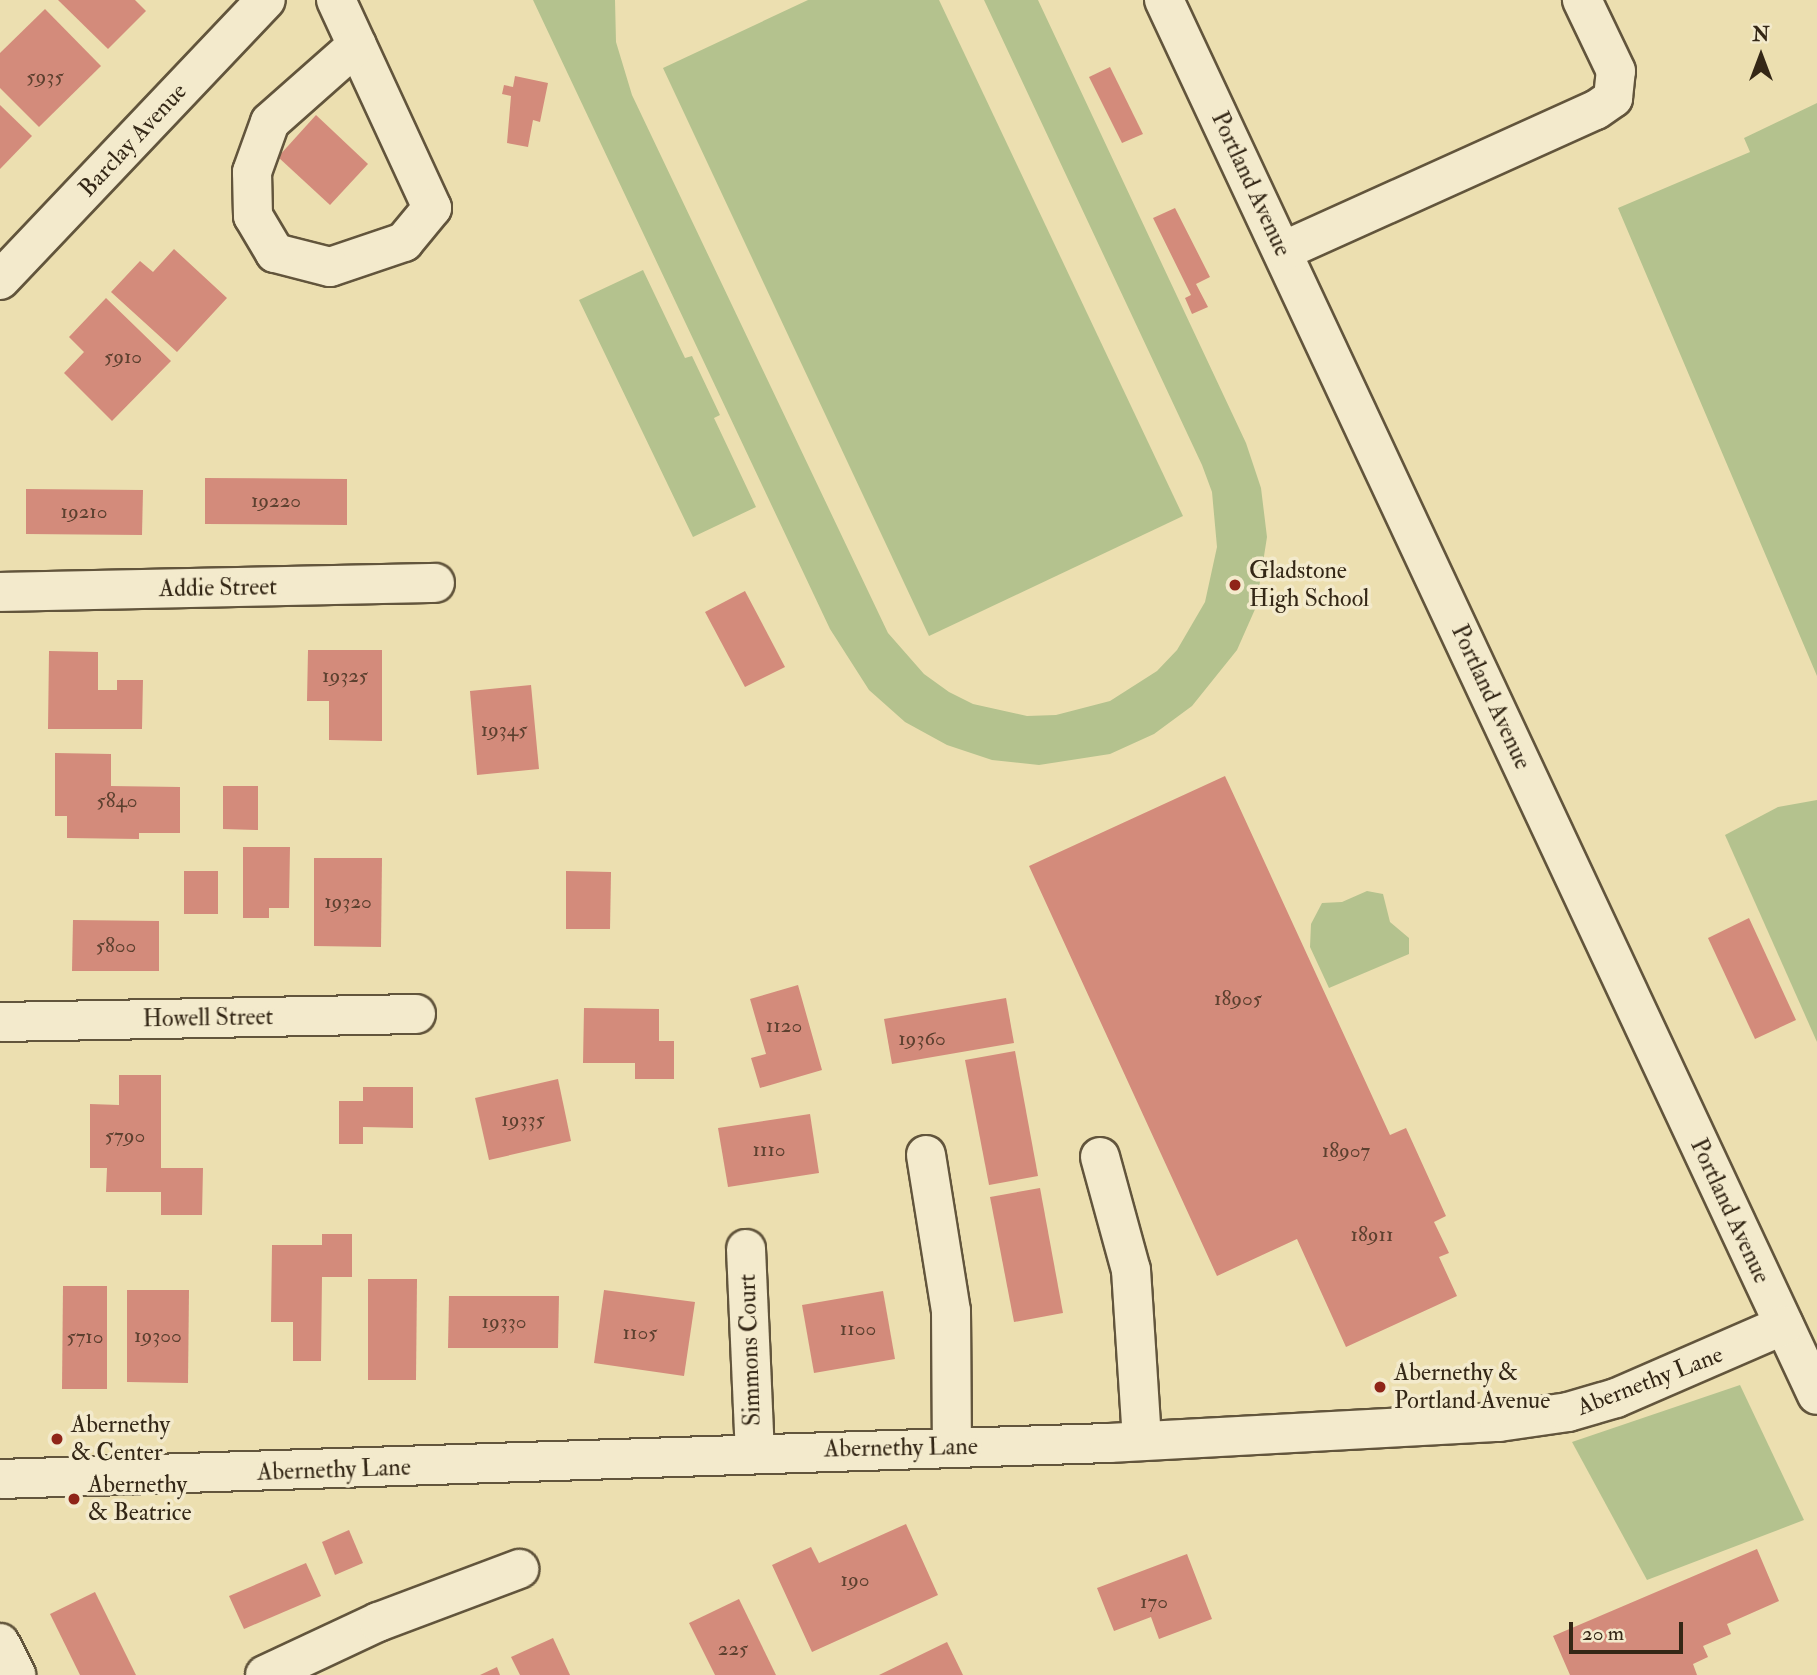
<!DOCTYPE html>
<html>
<head>
<meta charset="utf-8">
<style>
  body { margin:0 }
  #map { position:relative; width:1817px; height:1675px; overflow:hidden; background:#ecdfb0; font-family:"IM FELL Double Pica",serif }
  div>[style] { position:absolute }
  .green>* { inset:0; background:#b4c28e }
  .building>* { inset:0; background:#d38b7b }
  .roads { filter:drop-shadow(2px 0 #62553c) drop-shadow(-2px 0 #62553c) drop-shadow(0 2px #62553c) drop-shadow(0 -2px #62553c) }
  .minor>* { height:38px; margin:-19px; padding:0 19px; transform-origin:19px; border-radius:19px; background:#f3eacc }
  .dots>* { width:19px; height:19px; translate:-50% -50%; box-sizing:border-box; border:4px solid #f3eacc; border-radius:50% }
  span { translate:-50% -50%; white-space:nowrap; text-align:center; line-height:1.15; -webkit-text-stroke:7px #f3eacc; paint-order:stroke }
  .number-label { font-size:21px; color:#5c402f }
  .number-label span { -webkit-text-stroke-width:0 }
  .street-label { font-size:24px; color:#342716 }
  .poi-label { font-size:24px; color:#342716 }
  .left { translate:0 -50%; text-align:left }
  .north { position:absolute; left:1726px; top:21px; width:70px; height:70px; -webkit-text-stroke:5px #f3eacc; paint-order:stroke; rotate:0deg; font-size:19px; font-weight:700; line-height:28px; text-align:center; color:#342716 }
  .north::after { content:''; display:block; margin:auto; width:24px; height:32px; background:#342716; clip-path:polygon(50% 0,100% 100%,50% 72%,0 100%) }
  .scale { position:absolute; left:1569px; top:1622px; width:114px; height:32px; box-sizing:border-box; border:4px solid #342716; border-top:0; padding-left:9px; font-size:21px; line-height:24px; white-space:nowrap; color:#342716; -webkit-text-stroke:5px #f3eacc; paint-order:stroke }
</style>
</head>
<body>
<div id="map">
  <div class="green">
    <i style="clip-path:polygon(533px 0,615px 0,616px 42px,632px 95px,888px 633px,924px 674px,949px 692px,973px 704px,1027px 716px,1056px 715px,1110px 701px,1157px 671px,1177px 650px,1205px 602px,1217px 547px,1212px 492px,1202px 465px,984px 0,1038px 0,1246px 443px,1261px 488px,1267px 537px,1256px 607px,1237px 650px,1192px 706px,1154px 734px,1110px 754px,1039px 765px,992px 760px,947px 745px,905px 722px,869px 690px,830px 629px)"></i>
    <i style="clip-path:polygon(808px 0,939px 0,1183px 516px,929px 636px,663px 68px)"></i>
    <i style="clip-path:polygon(1817px 103px,1817px 676px,1618px 208px,1750px 152px,1744px 138px)"></i>
    <i style="clip-path:polygon(643px 270px,685px 358px,692px 356px,720px 415px,714px 418px,756px 507px,693px 537px,579px 300px)"></i>
    <i style="clip-path:polygon(1817px 800px,1817px 1042px,1725px 835px,1778px 807px)"></i>
    <i style="clip-path:polygon(1367px 891px,1383px 894px,1390px 922px,1409px 938px,1409px 954px,1329px 988px,1310px 947px,1311px 924px,1322px 903px,1342px 902px)"></i>
    <i style="clip-path:polygon(1740px 1385px,1804px 1520px,1647px 1580px,1572px 1442px)"></i>
  </div>
  <div class="building">
    <i style="clip-path:polygon(58px 0,135px 0,146px 11px,108px 49px)"></i>
    <i style="clip-path:polygon(45px 9px,101px 66px,39px 127px,0 88px,0 53px)"></i>
    <i style="clip-path:polygon(1110px 67px,1143px 134px,1122px 143px,1089px 77px)"></i>
    <i style="clip-path:polygon(515px 76px,548px 83px,540px 122px,533px 120px,528px 147px,507px 143px,511px 96px,502px 94px,504px 85px,513px 87px)"></i>
    <i style="clip-path:polygon(0 105px,32px 136px,0 169px)"></i>
    <i style="clip-path:polygon(316px 115px,368px 164px,330px 205px,278px 157px)"></i>
    <i style="clip-path:polygon(1175px 208px,1210px 277px,1196px 284px,1208px 307px,1192px 314px,1185px 298px,1191px 295px,1153px 218px)"></i>
    <i style="clip-path:polygon(174px 249px,227px 298px,177px 352px,111px 292px,140px 261px,153px 272px)"></i>
    <i style="clip-path:polygon(106px 298px,171px 361px,112px 421px,64px 373px,84px 352px,69px 337px)"></i>
    <i style="clip-path:polygon(205px 478px,347px 479px,347px 525px,205px 524px)"></i>
    <i style="clip-path:polygon(26px 489px,143px 490px,142px 535px,26px 534px)"></i>
    <i style="clip-path:polygon(745px 591px,785px 667px,745px 687px,705px 612px)"></i>
    <i style="clip-path:polygon(308px 650px,382px 650px,382px 741px,329px 740px,329px 701px,307px 701px)"></i>
    <i style="clip-path:polygon(49px 651px,98px 652px,98px 690px,117px 690px,117px 680px,143px 680px,142px 729px,48px 729px)"></i>
    <i style="clip-path:polygon(531px 685px,539px 769px,477px 775px,470px 691px)"></i>
    <i style="clip-path:polygon(55px 753px,111px 754px,111px 786px,180px 787px,180px 833px,139px 833px,139px 839px,67px 838px,67px 816px,55px 816px)"></i>
    <i style="clip-path:polygon(1225px 776px,1390px 1135px,1406px 1128px,1446px 1216px,1434px 1222px,1449px 1253px,1439px 1257px,1457px 1296px,1346px 1347px,1297px 1239px,1217px 1276px,1029px 866px)"></i>
    <i style="clip-path:polygon(223px 786px,258px 786px,258px 830px,223px 829px)"></i>
    <i style="clip-path:polygon(243px 847px,290px 847px,289px 908px,269px 908px,269px 918px,243px 918px)"></i>
    <i style="clip-path:polygon(314px 858px,382px 858px,381px 947px,314px 946px)"></i>
    <i style="clip-path:polygon(184px 871px,218px 871px,218px 914px,184px 914px)"></i>
    <i style="clip-path:polygon(566px 871px,611px 872px,610px 929px,566px 929px)"></i>
    <i style="clip-path:polygon(1749px 918px,1796px 1020px,1755px 1039px,1708px 938px)"></i>
    <i style="clip-path:polygon(73px 920px,159px 921px,159px 971px,72px 971px)"></i>
    <i style="clip-path:polygon(798px 985px,822px 1070px,760px 1088px,751px 1058px,766px 1054px,750px 999px)"></i>
    <i style="clip-path:polygon(1006px 998px,1014px 1043px,892px 1064px,884px 1019px)"></i>
    <i style="clip-path:polygon(584px 1008px,659px 1009px,659px 1041px,674px 1041px,674px 1079px,635px 1079px,635px 1063px,583px 1063px)"></i>
    <i style="clip-path:polygon(1015px 1051px,1038px 1176px,989px 1185px,965px 1060px)"></i>
    <i style="clip-path:polygon(119px 1075px,161px 1075px,161px 1168px,203px 1168px,202px 1215px,161px 1215px,161px 1192px,106px 1192px,107px 1168px,90px 1168px,90px 1104px,119px 1105px)"></i>
    <i style="clip-path:polygon(558px 1079px,571px 1141px,489px 1160px,475px 1098px)"></i>
    <i style="clip-path:polygon(363px 1087px,413px 1087px,413px 1128px,363px 1127px,363px 1144px,339px 1144px,339px 1101px,363px 1101px)"></i>
    <i style="clip-path:polygon(810px 1114px,819px 1173px,728px 1187px,718px 1128px)"></i>
    <i style="clip-path:polygon(1040px 1188px,1063px 1313px,1014px 1322px,990px 1197px)"></i>
    <i style="clip-path:polygon(322px 1234px,352px 1234px,352px 1277px,322px 1277px,321px 1361px,293px 1361px,293px 1322px,271px 1322px,272px 1245px,322px 1245px)"></i>
    <i style="clip-path:polygon(368px 1279px,417px 1279px,416px 1380px,368px 1380px)"></i>
    <i style="clip-path:polygon(63px 1286px,107px 1286px,107px 1389px,62px 1389px)"></i>
    <i style="clip-path:polygon(127px 1290px,189px 1290px,188px 1383px,127px 1382px)"></i>
    <i style="clip-path:polygon(604px 1290px,695px 1302px,684px 1376px,594px 1363px)"></i>
    <i style="clip-path:polygon(883px 1291px,895px 1359px,814px 1373px,802px 1305px)"></i>
    <i style="clip-path:polygon(449px 1296px,559px 1296px,558px 1348px,448px 1348px)"></i>
    <i style="clip-path:polygon(906px 1524px,938px 1595px,812px 1652px,772px 1565px,811px 1547px,819px 1563px)"></i>
    <i style="clip-path:polygon(349px 1530px,363px 1563px,335px 1575px,322px 1542px)"></i>
    <i style="clip-path:polygon(1757px 1549px,1779px 1601px,1727px 1624px,1731px 1634px,1703px 1646px,1708px 1657px,1693px 1664px,1697px 1675px,1570px 1675px,1553px 1636px)"></i>
    <i style="clip-path:polygon(1187px 1554px,1212px 1619px,1159px 1639px,1151px 1617px,1114px 1631px,1097px 1588px)"></i>
    <i style="clip-path:polygon(306px 1563px,321px 1596px,244px 1629px,229px 1596px)"></i>
    <i style="clip-path:polygon(95px 1592px,136px 1675px,80px 1675px,50px 1614px)"></i>
    <i style="clip-path:polygon(739px 1599px,776px 1675px,715px 1675px,689px 1623px)"></i>
    <i style="clip-path:polygon(553px 1638px,570px 1675px,520px 1675px,511px 1657px)"></i>
    <i style="clip-path:polygon(947px 1642px,963px 1675px,879px 1675px)"></i>
    <i style="clip-path:polygon(497px 1667px,500px 1675px,480px 1675px)"></i>
  </div>
  <div class="roads">
    <div class="minor">
      <i style="left:336px;top:0;width:229px;rotate:65.2deg"></i>
      <i style="left:432px;top:208px;width:44px;rotate:129.5deg"></i>
      <i style="left:404px;top:242px;width:78px;rotate:161.3deg"></i>
      <i style="left:330px;top:267px;width:57px;rotate:-165.7deg"></i>
      <i style="left:275px;top:253px;width:43px;rotate:-120.7deg"></i>
      <i style="left:253px;top:216px;width:44px;rotate:-91.3deg"></i>
      <i style="left:252px;top:172px;width:53px;rotate:-70.2deg"></i>
      <i style="left:270px;top:122px;width:116px;rotate:-41.5deg"></i>
      <i style="left:1164px;top:0;width:1540px;rotate:64.92deg"></i>
      <i style="left:1283px;top:251px;width:343px;rotate:-24.3deg"></i>
      <i style="left:1596px;top:110px;width:21px;rotate:-35deg"></i>
      <i style="left:1613px;top:98px;width:27px;rotate:-84deg"></i>
      <i style="left:1616px;top:71px;width:79px;rotate:-115.6deg"></i>
      <i style="left:0;top:280px;width:386px;rotate:-46.5deg"></i>
      <i style="left:0;top:592px;width:435px;rotate:-1.2deg"></i>
      <i style="left:0;top:1022px;width:416px;rotate:-1.1deg"></i>
      <i style="left:926px;top:1155px;width:158px;rotate:80.9deg"></i>
      <i style="left:951px;top:1311px;width:135px;rotate:89.6deg"></i>
      <i style="left:1100px;top:1157px;width:117px;rotate:74.7deg"></i>
      <i style="left:1131px;top:1270px;width:171px;rotate:86.3deg"></i>
      <i style="left:746px;top:1249px;width:203px;rotate:87.5deg"></i>
      <i style="left:0;top:1479px;width:1110px;rotate:-1.86deg"></i>
      <i style="left:1109px;top:1443px;width:391px;rotate:-3.1deg"></i>
      <i style="left:1499px;top:1422px;width:70px;rotate:-8.2deg"></i>
      <i style="left:1568px;top:1412px;width:50px;rotate:-16.3deg"></i>
      <i style="left:1616px;top:1398px;width:183px;rotate:-23.5deg"></i>
      <i style="left:0;top:1643px;width:36px;rotate:63deg"></i>
      <i style="left:265px;top:1675px;width:125px;rotate:-25.1deg"></i>
      <i style="left:378px;top:1622px;width:151px;rotate:-20.6deg"></i>
    </div>
  </div>
  <div class="dots">
    <i style="left:1235px;top:585px;background:#8f2418"></i>
    <i style="left:1380px;top:1387px;background:#8f2418"></i>
    <i style="left:57px;top:1439px;background:#8f2418"></i>
    <i style="left:74px;top:1499px;background:#8f2418"></i>
  </div>
  <div class="number-label">
    <span style="left:45px;top:77px">5935</span>
    <span style="left:123px;top:357px">5910</span>
    <span style="left:276px;top:501px">19220</span>
    <span style="left:84px;top:512px">19210</span>
    <span style="left:345px;top:676px">19325</span>
    <span style="left:504px;top:730px">19345</span>
    <span style="left:117px;top:801px">5840</span>
    <span style="left:348px;top:902px">19320</span>
    <span style="left:116px;top:946px">5800</span>
    <span style="left:1238px;top:999px">18905</span>
    <span style="left:784px;top:1026px">1120</span>
    <span style="left:922px;top:1039px">19360</span>
    <span style="left:523px;top:1120px">19335</span>
    <span style="left:125px;top:1136px">5790</span>
    <span style="left:769px;top:1150px">1110</span>
    <span style="left:1346px;top:1151px">18907</span>
    <span style="left:1372px;top:1235px">18911</span>
    <span style="left:504px;top:1322px">19330</span>
    <span style="left:858px;top:1329px">1100</span>
    <span style="left:640px;top:1333px">1105</span>
    <span style="left:158px;top:1336px">19300</span>
    <span style="left:85px;top:1337px">5710</span>
    <span style="left:855px;top:1580px">190</span>
    <span style="left:1154px;top:1602px">170</span>
    <span style="left:733px;top:1649px">225</span>
  </div>
  <div class="street-label">
    <span style="left:133px;top:140px;rotate:-47deg">Barclay Avenue</span>
    <span style="left:1251px;top:184px;rotate:65deg">Portland Avenue</span>
    <span style="left:218px;top:588px;rotate:-1deg">Addie Street</span>
    <span style="left:1491px;top:697px;rotate:65deg">Portland Avenue</span>
    <span style="left:208px;top:1018px;rotate:-1deg">Howell Street</span>
    <span style="left:1730px;top:1211px;rotate:65deg">Portland Avenue</span>
    <span style="left:750px;top:1350px;rotate:-92deg">Simmons Court</span>
    <span style="left:1650px;top:1381px;rotate:-21deg">Abernethy Lane</span>
    <span style="left:901px;top:1448px;rotate:-1deg">Abernethy Lane</span>
    <span style="left:334px;top:1470px;rotate:-2deg">Abernethy Lane</span>
  </div>
  <div class="poi-label">
    <span class="left" style="left:1249px;top:585px">Gladstone<br>High School</span>
    <span class="left" style="left:1394px;top:1387px">Abernethy &amp;<br>Portland Avenue</span>
    <span class="left" style="left:71px;top:1439px">Abernethy<br>&amp; Center</span>
    <span class="left" style="left:88px;top:1499px">Abernethy<br>&amp; Beatrice</span>
  </div>
  <div class="north">N</div>
  <div class="scale">20 m</div>
</div>
</body>
</html>
